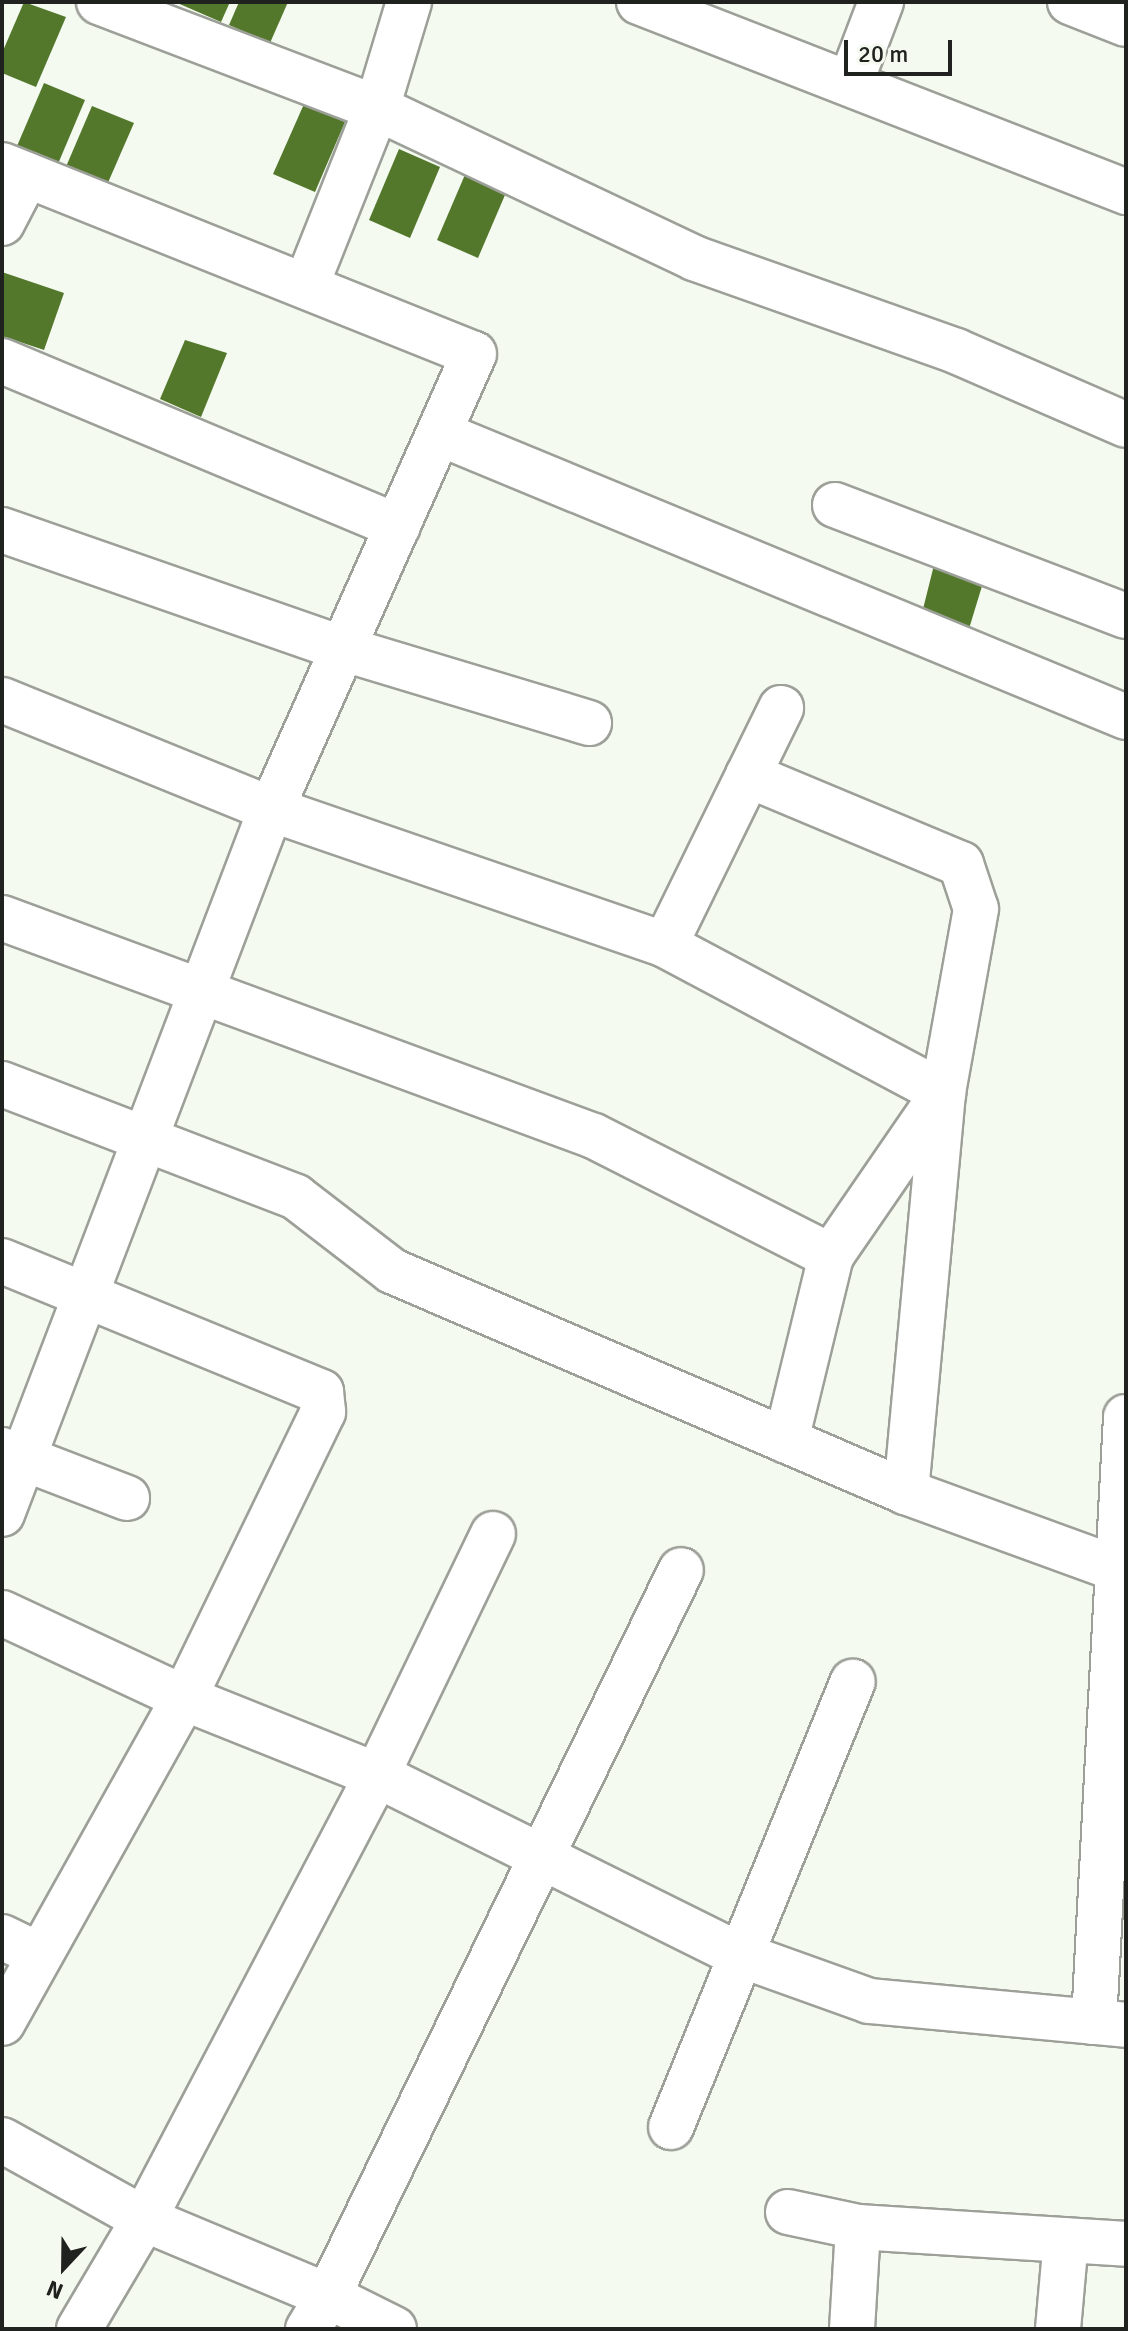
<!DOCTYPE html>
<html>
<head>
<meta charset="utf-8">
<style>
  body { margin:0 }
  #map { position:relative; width:1128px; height:2331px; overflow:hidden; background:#f5faf1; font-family:Signika,sans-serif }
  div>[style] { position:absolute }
  .building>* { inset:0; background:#53782c }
  .roads { filter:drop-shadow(2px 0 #9ca098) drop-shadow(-2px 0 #9ca098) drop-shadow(0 2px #9ca098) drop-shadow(0 -2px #9ca098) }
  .minor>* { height:44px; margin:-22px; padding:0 22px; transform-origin:22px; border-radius:22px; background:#fff }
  span { translate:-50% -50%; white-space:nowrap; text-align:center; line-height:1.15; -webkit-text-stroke:6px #f5faf1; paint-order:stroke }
  .frame { position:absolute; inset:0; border:4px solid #20221f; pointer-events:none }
  .north { position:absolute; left:24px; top:2227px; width:80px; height:80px; -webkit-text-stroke:6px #f5faf1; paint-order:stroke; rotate:202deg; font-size:22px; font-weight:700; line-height:32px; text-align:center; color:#20221f }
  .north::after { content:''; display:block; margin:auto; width:28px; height:36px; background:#20221f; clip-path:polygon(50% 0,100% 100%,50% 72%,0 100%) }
  .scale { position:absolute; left:844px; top:40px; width:108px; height:36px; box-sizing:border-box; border:4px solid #20221f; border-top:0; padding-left:10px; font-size:24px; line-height:28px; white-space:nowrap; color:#20221f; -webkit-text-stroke:6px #f5faf1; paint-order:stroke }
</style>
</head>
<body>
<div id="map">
  <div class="building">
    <i style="clip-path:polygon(24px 2px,66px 17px,36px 87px,2px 73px,2px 53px)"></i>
    <i style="clip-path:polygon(175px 2px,230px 2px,221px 22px)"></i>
    <i style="clip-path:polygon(239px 2px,288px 2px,270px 43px,229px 25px)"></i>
    <i style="clip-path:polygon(44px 83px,85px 100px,55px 171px,14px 153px)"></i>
    <i style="clip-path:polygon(304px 104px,345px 122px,315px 192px,273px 174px)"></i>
    <i style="clip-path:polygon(92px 106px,134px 123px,103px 194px,62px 176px)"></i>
    <i style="clip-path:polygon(399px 149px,440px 167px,410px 238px,369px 220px)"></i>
    <i style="clip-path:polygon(467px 170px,508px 188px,478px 258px,437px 240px)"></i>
    <i style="clip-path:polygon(2px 272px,64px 293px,44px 350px,2px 336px)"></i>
    <i style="clip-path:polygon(185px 340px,227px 353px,201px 417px,160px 399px)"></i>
    <i style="clip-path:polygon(935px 561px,986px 573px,968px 632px,921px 617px)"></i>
  </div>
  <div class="roads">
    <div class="minor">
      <i style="left:99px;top:2px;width:298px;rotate:20.9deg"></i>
      <i style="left:377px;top:108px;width:351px;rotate:25.3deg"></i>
      <i style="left:694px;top:258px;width:278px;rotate:19.5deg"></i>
      <i style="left:956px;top:351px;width:185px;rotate:23.5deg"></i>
      <i style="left:639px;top:2px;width:523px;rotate:21.31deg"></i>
      <i style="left:1070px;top:2px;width:60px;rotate:21.4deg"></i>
      <i style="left:851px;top:81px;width:85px;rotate:-69.2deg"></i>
      <i style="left:2px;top:165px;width:508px;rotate:21.82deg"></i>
      <i style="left:474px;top:354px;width:498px;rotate:114deg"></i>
      <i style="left:271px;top:809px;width:290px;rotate:-157.9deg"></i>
      <i style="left:2px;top:223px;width:54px;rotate:-62.5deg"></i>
      <i style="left:306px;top:286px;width:192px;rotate:-68.3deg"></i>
      <i style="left:377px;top:108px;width:111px;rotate:-73.2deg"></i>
      <i style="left:2px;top:361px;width:429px;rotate:22.7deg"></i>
      <i style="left:441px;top:434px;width:741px;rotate:22.45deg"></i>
      <i style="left:835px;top:505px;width:311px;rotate:20.9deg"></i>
      <i style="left:2px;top:530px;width:362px;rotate:19.2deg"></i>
      <i style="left:344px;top:649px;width:256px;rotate:16.8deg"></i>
      <i style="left:748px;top:775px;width:231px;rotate:22.7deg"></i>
      <i style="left:961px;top:864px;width:47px;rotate:71.6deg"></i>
      <i style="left:976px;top:909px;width:187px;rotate:100.2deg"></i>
      <i style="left:943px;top:1093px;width:198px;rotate:124.5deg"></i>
      <i style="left:831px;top:1256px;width:190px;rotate:103.7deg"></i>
      <i style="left:2px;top:918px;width:631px;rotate:20.22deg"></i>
      <i style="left:594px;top:1136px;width:266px;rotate:26.9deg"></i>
      <i style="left:665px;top:945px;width:264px;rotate:-63.9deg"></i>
      <i style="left:2px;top:1084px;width:315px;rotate:21deg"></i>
      <i style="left:296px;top:1197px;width:121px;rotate:37.6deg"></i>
      <i style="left:392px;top:1271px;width:559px;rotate:23.27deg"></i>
      <i style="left:906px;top:1492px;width:222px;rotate:20deg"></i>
      <i style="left:2px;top:1261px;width:345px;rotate:22.3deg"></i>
      <i style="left:321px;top:1392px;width:20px;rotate:84deg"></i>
      <i style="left:323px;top:1412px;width:318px;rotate:115.9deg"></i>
      <i style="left:184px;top:1698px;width:372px;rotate:119.2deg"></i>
      <i style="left:2px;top:1450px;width:134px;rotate:21deg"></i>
      <i style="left:2px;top:1514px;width:755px;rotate:-69.12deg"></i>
      <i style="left:271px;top:809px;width:417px;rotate:19deg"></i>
      <i style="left:665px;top:945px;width:315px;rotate:28deg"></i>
      <i style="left:943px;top:1093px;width:401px;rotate:95.3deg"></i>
      <i style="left:493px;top:1534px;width:267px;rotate:115.7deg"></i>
      <i style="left:377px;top:1775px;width:403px;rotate:26.4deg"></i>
      <i style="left:738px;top:1954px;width:139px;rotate:19.7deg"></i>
      <i style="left:869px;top:2001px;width:258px;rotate:5.3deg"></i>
      <i style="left:2px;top:1613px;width:201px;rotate:25deg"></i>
      <i style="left:184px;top:1698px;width:208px;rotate:21.8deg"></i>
      <i style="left:377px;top:1775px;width:501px;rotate:117.69deg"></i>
      <i style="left:144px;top:2219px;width:162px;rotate:-150.9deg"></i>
      <i style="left:2px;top:1937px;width:39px;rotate:26deg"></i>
      <i style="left:1094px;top:2022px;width:606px;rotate:-86.97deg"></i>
      <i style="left:671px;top:2127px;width:481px;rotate:-67.8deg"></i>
      <i style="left:788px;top:2212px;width:72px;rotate:12.1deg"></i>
      <i style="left:858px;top:2227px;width:269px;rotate:3.6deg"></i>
      <i style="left:79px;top:2329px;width:128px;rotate:-59.4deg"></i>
      <i style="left:144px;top:2219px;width:199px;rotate:22.7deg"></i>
      <i style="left:328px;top:2296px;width:39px;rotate:121deg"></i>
      <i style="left:394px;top:2329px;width:74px;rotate:-153.4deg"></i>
      <i style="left:328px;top:2296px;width:807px;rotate:-64.07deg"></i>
      <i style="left:852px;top:2329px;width:102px;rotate:-86.6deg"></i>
      <i style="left:1058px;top:2329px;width:89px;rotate:-84.9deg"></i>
    </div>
  </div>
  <div class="frame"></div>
  <div class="north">N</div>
  <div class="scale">20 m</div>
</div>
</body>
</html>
